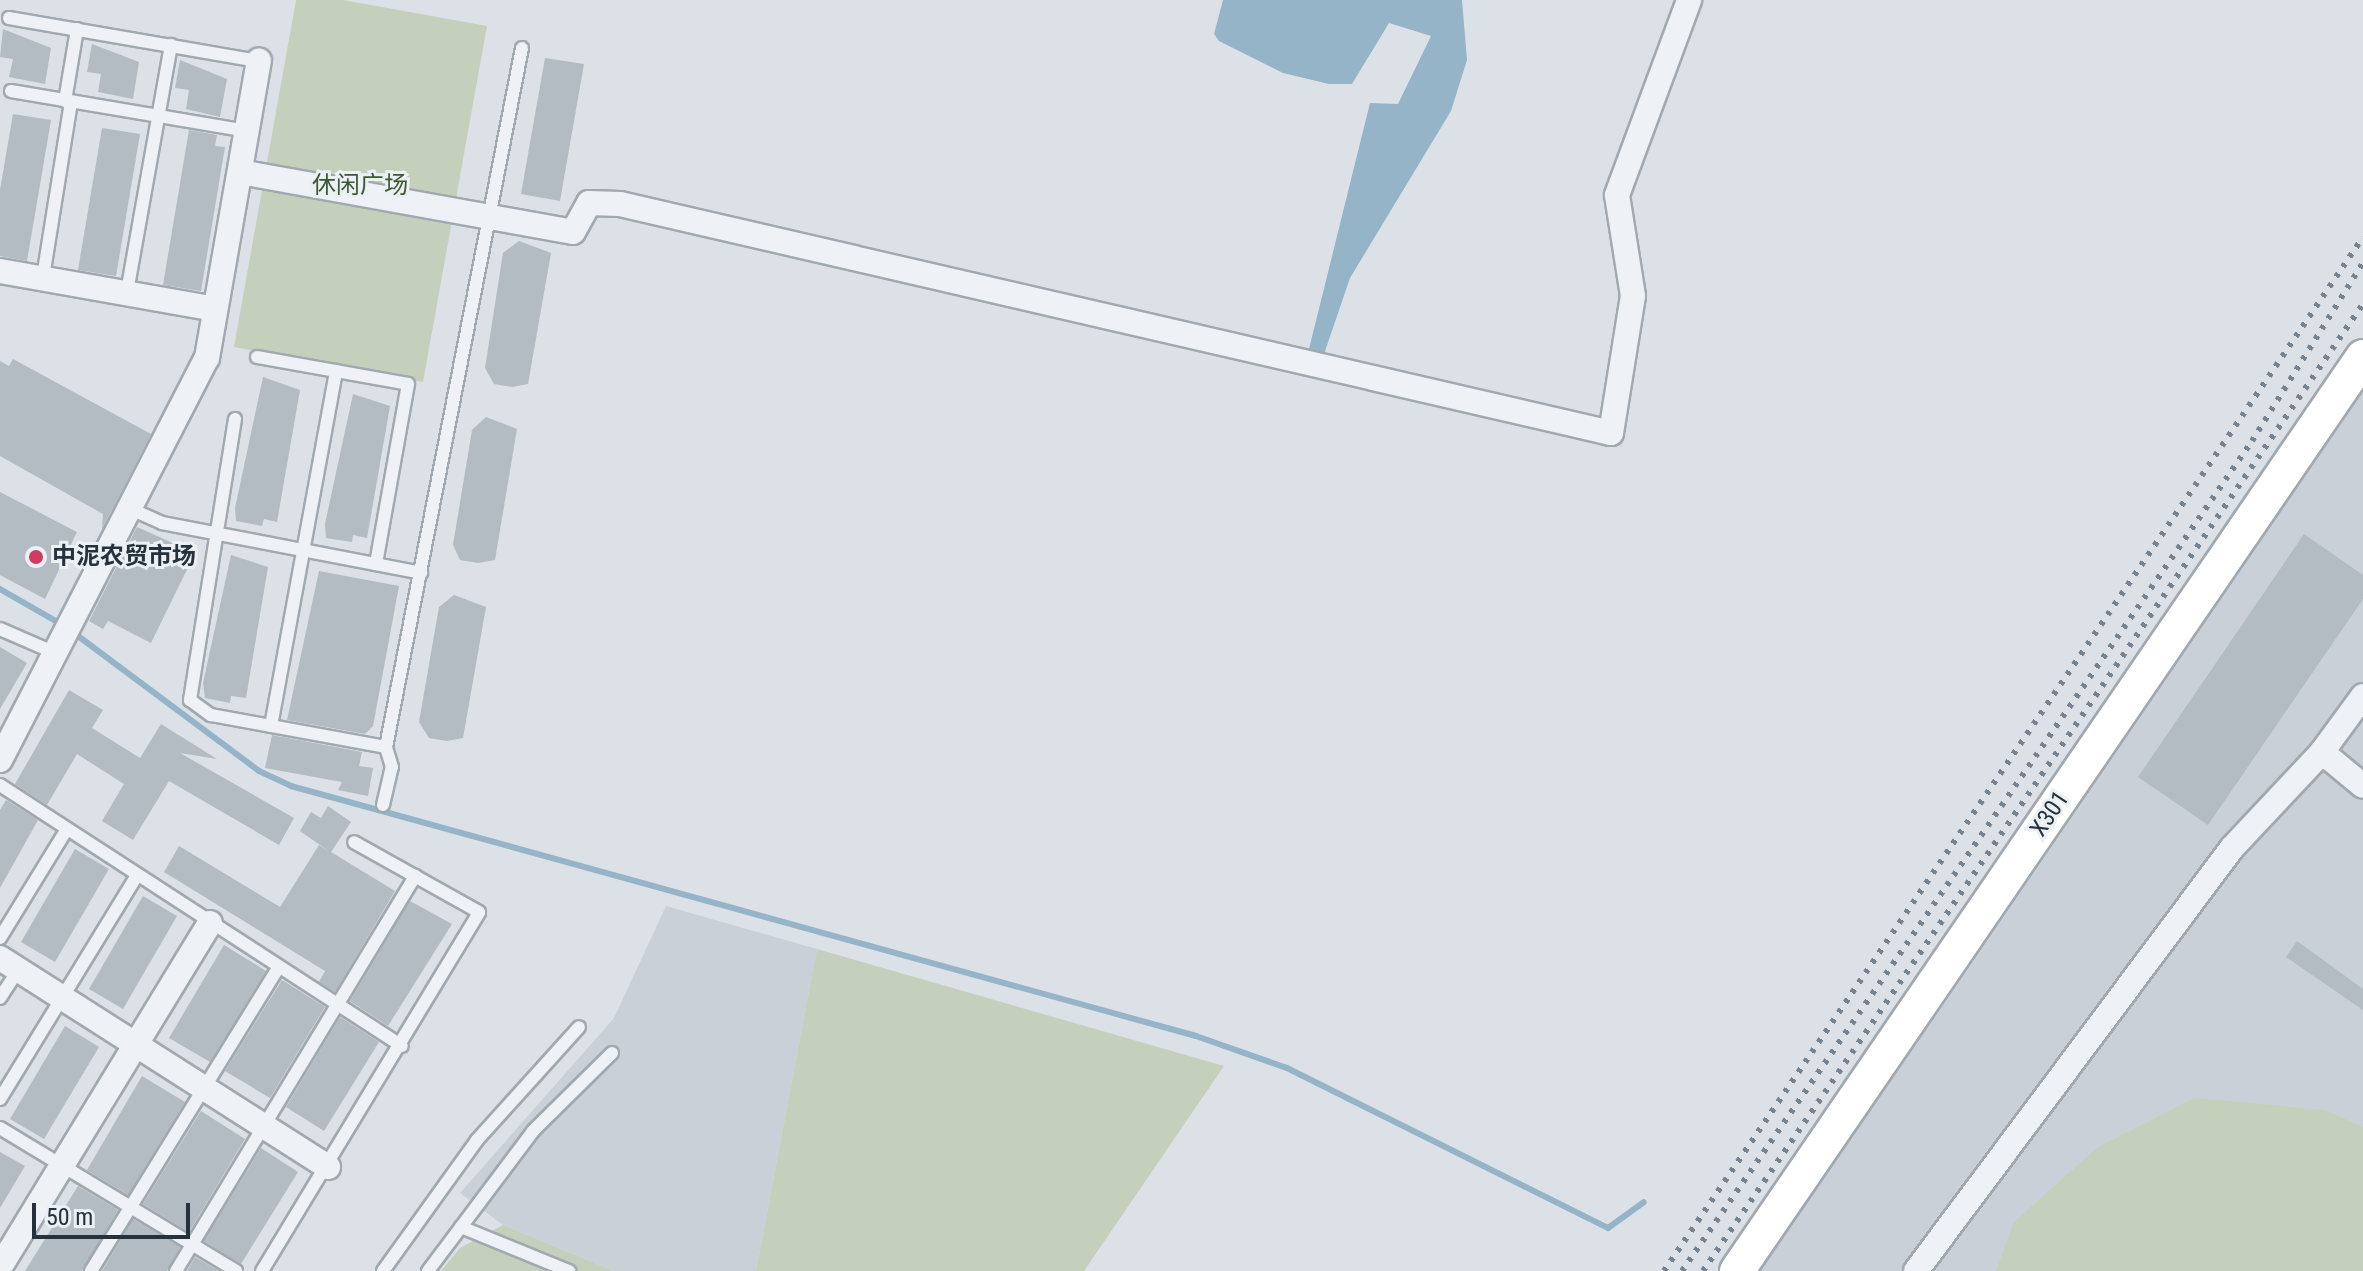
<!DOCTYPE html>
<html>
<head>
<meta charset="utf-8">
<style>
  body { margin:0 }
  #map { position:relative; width:2363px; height:1271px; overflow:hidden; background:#dbe1e6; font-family:"Roboto Condensed","Noto Sans SC",sans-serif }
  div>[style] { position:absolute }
  .built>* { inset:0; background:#c9d0d8 }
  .green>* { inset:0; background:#c4d0bc }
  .water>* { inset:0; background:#95b4c8 }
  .stream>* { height:6px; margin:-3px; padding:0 3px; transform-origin:3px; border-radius:3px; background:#95b4c8 }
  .building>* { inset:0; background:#b3bbc3 }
  .roads { filter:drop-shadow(2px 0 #a1a9b0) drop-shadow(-2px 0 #a1a9b0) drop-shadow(0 2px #a1a9b0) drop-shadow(0 -2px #a1a9b0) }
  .service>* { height:12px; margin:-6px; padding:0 6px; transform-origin:6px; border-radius:6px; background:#eef1f5 }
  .minor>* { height:24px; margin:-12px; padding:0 12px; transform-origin:12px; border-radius:12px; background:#eef1f5 }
  .secondary>* { height:34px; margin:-17px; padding:0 17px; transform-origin:17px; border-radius:17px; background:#fff }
  .rail>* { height:6px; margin-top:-3px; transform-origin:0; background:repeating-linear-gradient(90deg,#758290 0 4px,transparent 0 12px) }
  .dots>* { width:22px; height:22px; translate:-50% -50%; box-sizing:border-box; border:4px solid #ebf0f4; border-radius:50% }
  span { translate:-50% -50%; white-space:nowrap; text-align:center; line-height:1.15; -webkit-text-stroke:6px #ebf0f4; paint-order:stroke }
  .park-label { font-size:24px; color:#3e5832 }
  .poi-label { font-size:24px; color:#25313c; font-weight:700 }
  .left { translate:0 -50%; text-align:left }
  .street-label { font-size:24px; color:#25313c }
  .scale { position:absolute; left:32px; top:1203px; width:158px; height:36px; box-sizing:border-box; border:4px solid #25313c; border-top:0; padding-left:10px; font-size:24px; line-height:28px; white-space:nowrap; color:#25313c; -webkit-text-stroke:6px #ebf0f4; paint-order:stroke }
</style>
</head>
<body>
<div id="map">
  <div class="built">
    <i style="clip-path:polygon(2363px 392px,2363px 1271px,1759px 1271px,1943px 1006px)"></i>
    <i style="clip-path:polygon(666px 906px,817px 949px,756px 1271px,614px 1271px,503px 1225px,460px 1193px,614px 1018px)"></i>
  </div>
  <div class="green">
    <i style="clip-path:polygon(296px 0,343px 0,487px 26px,423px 382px,234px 347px)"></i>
    <i style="clip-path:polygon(817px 949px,1224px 1066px,1084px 1271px,756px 1271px)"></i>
    <i style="clip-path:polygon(2195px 1098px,2325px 1110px,2363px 1127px,2363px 1271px,1996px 1271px,2014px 1222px,2098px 1147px)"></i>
    <i style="clip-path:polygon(503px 1225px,614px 1271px,441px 1271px,460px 1248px)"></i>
  </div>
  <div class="water">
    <i style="clip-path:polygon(1223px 0,1462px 0,1467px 60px,1451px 111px,1350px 278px,1322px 360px,1308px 353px,1370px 103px,1398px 104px,1431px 36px,1389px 23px,1352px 84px,1329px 84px,1283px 73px,1219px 41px,1214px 34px)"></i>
  </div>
  <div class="stream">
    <i style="left:0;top:589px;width:70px;rotate:29.8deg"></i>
    <i style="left:74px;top:633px;width:231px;rotate:36.7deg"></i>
    <i style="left:259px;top:771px;width:35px;rotate:25deg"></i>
    <i style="left:291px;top:786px;width:939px;rotate:15.44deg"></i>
    <i style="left:1196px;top:1036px;width:96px;rotate:19.4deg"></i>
    <i style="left:1287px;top:1068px;width:359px;rotate:26.5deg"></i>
    <i style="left:1608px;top:1228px;width:44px;rotate:-35.8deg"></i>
  </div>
  <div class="building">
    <i style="clip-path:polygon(3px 29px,51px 48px,45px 84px,9px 77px,13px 59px,0 57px)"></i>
    <i style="clip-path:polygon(92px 44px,139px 62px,133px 99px,98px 92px,101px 74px,87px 72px)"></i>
    <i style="clip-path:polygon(545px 58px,584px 64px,560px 201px,521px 194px)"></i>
    <i style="clip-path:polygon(180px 60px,227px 79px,220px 117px,186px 109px,189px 90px,175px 88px)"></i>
    <i style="clip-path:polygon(13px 114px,51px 120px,27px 261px,0 256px,0 190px)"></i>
    <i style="clip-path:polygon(102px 128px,140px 134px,116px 276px,78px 270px)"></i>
    <i style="clip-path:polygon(189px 130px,217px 135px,215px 146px,225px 147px,201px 291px,163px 285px)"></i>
    <i style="clip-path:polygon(519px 241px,551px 253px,528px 384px,512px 387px,494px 384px,485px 368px,503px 253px)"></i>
    <i style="clip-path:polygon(13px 359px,151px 434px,102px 529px,103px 514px,0 456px,0 361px,9px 366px)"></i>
    <i style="clip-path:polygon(263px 377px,300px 390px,277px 522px,264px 519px,262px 526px,236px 521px,235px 508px)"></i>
    <i style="clip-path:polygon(353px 394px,390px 406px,367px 538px,353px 535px,352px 542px,326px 538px,325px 524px)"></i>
    <i style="clip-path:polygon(486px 417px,517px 429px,495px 560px,478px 563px,460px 560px,453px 545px,472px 430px)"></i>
    <i style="clip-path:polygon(0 492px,77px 532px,45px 599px,0 575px)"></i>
    <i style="clip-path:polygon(137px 527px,195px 553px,151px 643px,108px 621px,103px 629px,89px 621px)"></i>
    <i style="clip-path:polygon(2304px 534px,2363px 575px,2363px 599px,2208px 825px,2138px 777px)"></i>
    <i style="clip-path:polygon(231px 555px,268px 567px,246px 698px,231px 696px,230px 703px,205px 698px,203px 683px)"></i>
    <i style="clip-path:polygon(319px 571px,399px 586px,373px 726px,365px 734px,287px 720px)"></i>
    <i style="clip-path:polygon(454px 595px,486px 607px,463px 738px,447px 741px,429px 738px,419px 722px,439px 607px)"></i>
    <i style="clip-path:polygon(0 647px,27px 663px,0 709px)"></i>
    <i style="clip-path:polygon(69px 690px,103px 710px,92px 728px,140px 758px,161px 724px,217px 759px,180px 753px,294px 818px,279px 845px,169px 781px,133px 840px,102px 821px,124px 784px,77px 754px,47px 805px,15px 784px)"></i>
    <i style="clip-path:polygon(272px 735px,362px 752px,359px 766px,373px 768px,368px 796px,338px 790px,342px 782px,265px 768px)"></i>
    <i style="clip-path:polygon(6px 800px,38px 820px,0 888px,0 810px)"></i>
    <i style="clip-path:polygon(328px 806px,351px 822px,331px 852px,395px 891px,335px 992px,319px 982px,325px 971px,164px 872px,179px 846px,280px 907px,319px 845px,330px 852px,300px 831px,311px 812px,321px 818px)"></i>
    <i style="clip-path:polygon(75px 849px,109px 869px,55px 962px,21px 942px)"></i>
    <i style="clip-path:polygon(143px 896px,177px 916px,123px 1009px,89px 989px)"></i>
    <i style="clip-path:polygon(410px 901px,452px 924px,388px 1026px,350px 1001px)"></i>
    <i style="clip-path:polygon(2297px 941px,2363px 989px,2363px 1010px,2286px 957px)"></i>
    <i style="clip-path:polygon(224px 945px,266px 971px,210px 1062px,169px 1038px)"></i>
    <i style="clip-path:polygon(282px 980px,325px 1007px,270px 1098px,225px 1071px)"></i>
    <i style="clip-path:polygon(340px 1017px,379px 1042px,324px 1131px,286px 1107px)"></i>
    <i style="clip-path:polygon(65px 1026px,99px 1047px,44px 1139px,10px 1119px)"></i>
    <i style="clip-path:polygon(142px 1076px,185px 1102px,128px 1195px,87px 1170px)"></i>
    <i style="clip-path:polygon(201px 1111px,245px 1139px,189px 1232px,143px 1204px)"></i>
    <i style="clip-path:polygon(261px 1148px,298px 1172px,241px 1264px,204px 1241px)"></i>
    <i style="clip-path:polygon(0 1152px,25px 1166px,0 1208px)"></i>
    <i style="clip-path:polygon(78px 1186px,118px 1210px,82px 1271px,25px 1271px)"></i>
    <i style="clip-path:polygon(133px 1219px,180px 1247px,167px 1271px,102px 1271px)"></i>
    <i style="clip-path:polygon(195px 1257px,219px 1271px,187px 1271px)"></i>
  </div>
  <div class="roads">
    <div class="service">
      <i style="left:9px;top:18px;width:254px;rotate:9.8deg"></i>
      <i style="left:11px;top:91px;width:239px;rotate:9.6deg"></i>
      <i style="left:65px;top:101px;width:73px;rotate:-80.5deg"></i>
      <i style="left:43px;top:277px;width:176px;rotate:-80.9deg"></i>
      <i style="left:127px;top:292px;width:251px;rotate:-79.9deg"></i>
      <i style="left:257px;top:357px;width:153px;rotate:10.1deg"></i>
      <i style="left:408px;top:384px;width:183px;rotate:100.1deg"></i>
      <i style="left:235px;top:419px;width:285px;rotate:99.1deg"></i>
      <i style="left:190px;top:700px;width:26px;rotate:36deg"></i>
      <i style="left:211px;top:715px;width:178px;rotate:10.4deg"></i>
      <i style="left:133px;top:510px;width:32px;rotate:24deg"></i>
      <i style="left:162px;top:523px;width:264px;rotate:10.9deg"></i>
      <i style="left:0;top:629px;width:58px;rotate:23.5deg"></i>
      <i style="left:271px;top:726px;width:361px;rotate:-79.6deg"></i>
      <i style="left:0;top:785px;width:479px;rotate:33deg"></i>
      <i style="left:383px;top:805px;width:39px;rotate:-77deg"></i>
      <i style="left:392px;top:767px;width:21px;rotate:-107deg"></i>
      <i style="left:386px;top:747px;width:712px;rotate:-78.99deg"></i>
      <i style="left:0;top:938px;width:128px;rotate:-58.4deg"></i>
      <i style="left:0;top:998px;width:33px;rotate:-57deg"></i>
      <i style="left:0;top:1099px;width:263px;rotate:-58.5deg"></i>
      <i style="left:0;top:1128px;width:276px;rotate:31.2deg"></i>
      <i style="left:461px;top:1227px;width:117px;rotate:22.2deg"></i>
      <i style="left:91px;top:1271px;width:357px;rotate:-58.3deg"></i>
      <i style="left:176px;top:1271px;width:462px;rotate:-58.8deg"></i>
      <i style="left:262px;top:1271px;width:419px;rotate:-58.8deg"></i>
      <i style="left:479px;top:912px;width:143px;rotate:-150.8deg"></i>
      <i style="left:383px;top:1271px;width:161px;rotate:-54.3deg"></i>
      <i style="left:477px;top:1140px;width:152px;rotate:-47.9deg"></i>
      <i style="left:428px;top:1271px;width:175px;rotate:-53.1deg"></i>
      <i style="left:533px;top:1131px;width:111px;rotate:-44.6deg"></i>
    </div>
    <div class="minor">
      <i style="left:240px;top:172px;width:338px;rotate:10.2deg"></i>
      <i style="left:573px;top:232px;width:33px;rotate:-61deg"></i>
      <i style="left:589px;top:203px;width:31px;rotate:2deg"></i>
      <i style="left:620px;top:204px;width:1017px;rotate:13.01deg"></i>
      <i style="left:1611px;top:433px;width:139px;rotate:-80.9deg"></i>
      <i style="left:1633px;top:296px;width:102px;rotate:-99deg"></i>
      <i style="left:1617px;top:195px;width:208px;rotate:-69.7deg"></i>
      <i style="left:0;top:271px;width:218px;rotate:10deg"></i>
      <i style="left:2363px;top:696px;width:69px;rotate:126.2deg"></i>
      <i style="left:2322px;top:752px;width:53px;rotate:39.7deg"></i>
      <i style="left:0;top:760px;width:452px;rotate:-62.8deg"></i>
      <i style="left:207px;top:358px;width:302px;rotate:-80.1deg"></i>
      <i style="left:0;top:958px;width:389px;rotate:32.5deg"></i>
      <i style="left:0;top:1267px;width:403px;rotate:-58.6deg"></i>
      <i style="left:1916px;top:1271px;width:528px;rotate:-53.24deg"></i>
      <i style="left:2232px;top:848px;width:132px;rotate:-46.8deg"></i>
    </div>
    <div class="secondary">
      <i style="left:1737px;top:1271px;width:1108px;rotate:-55.59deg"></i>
    </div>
  </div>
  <div class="rail">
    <i style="left:1664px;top:1271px;width:1248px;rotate:-55.94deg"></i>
    <i style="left:1682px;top:1271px;width:1007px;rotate:-55.52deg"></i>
    <i style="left:2252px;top:441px;width:210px;rotate:-58.1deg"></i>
    <i style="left:1703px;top:1271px;width:1171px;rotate:-55.69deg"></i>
  </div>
  <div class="dots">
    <i style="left:36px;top:557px;background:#d03b64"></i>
  </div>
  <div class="park-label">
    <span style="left:360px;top:186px">休闲广场</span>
  </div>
  <div class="poi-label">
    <span class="left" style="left:52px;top:557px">中泥农贸市场</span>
  </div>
  <div class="street-label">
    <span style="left:2050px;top:814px;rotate:-56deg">X301</span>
  </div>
  <div class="scale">50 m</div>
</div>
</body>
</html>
